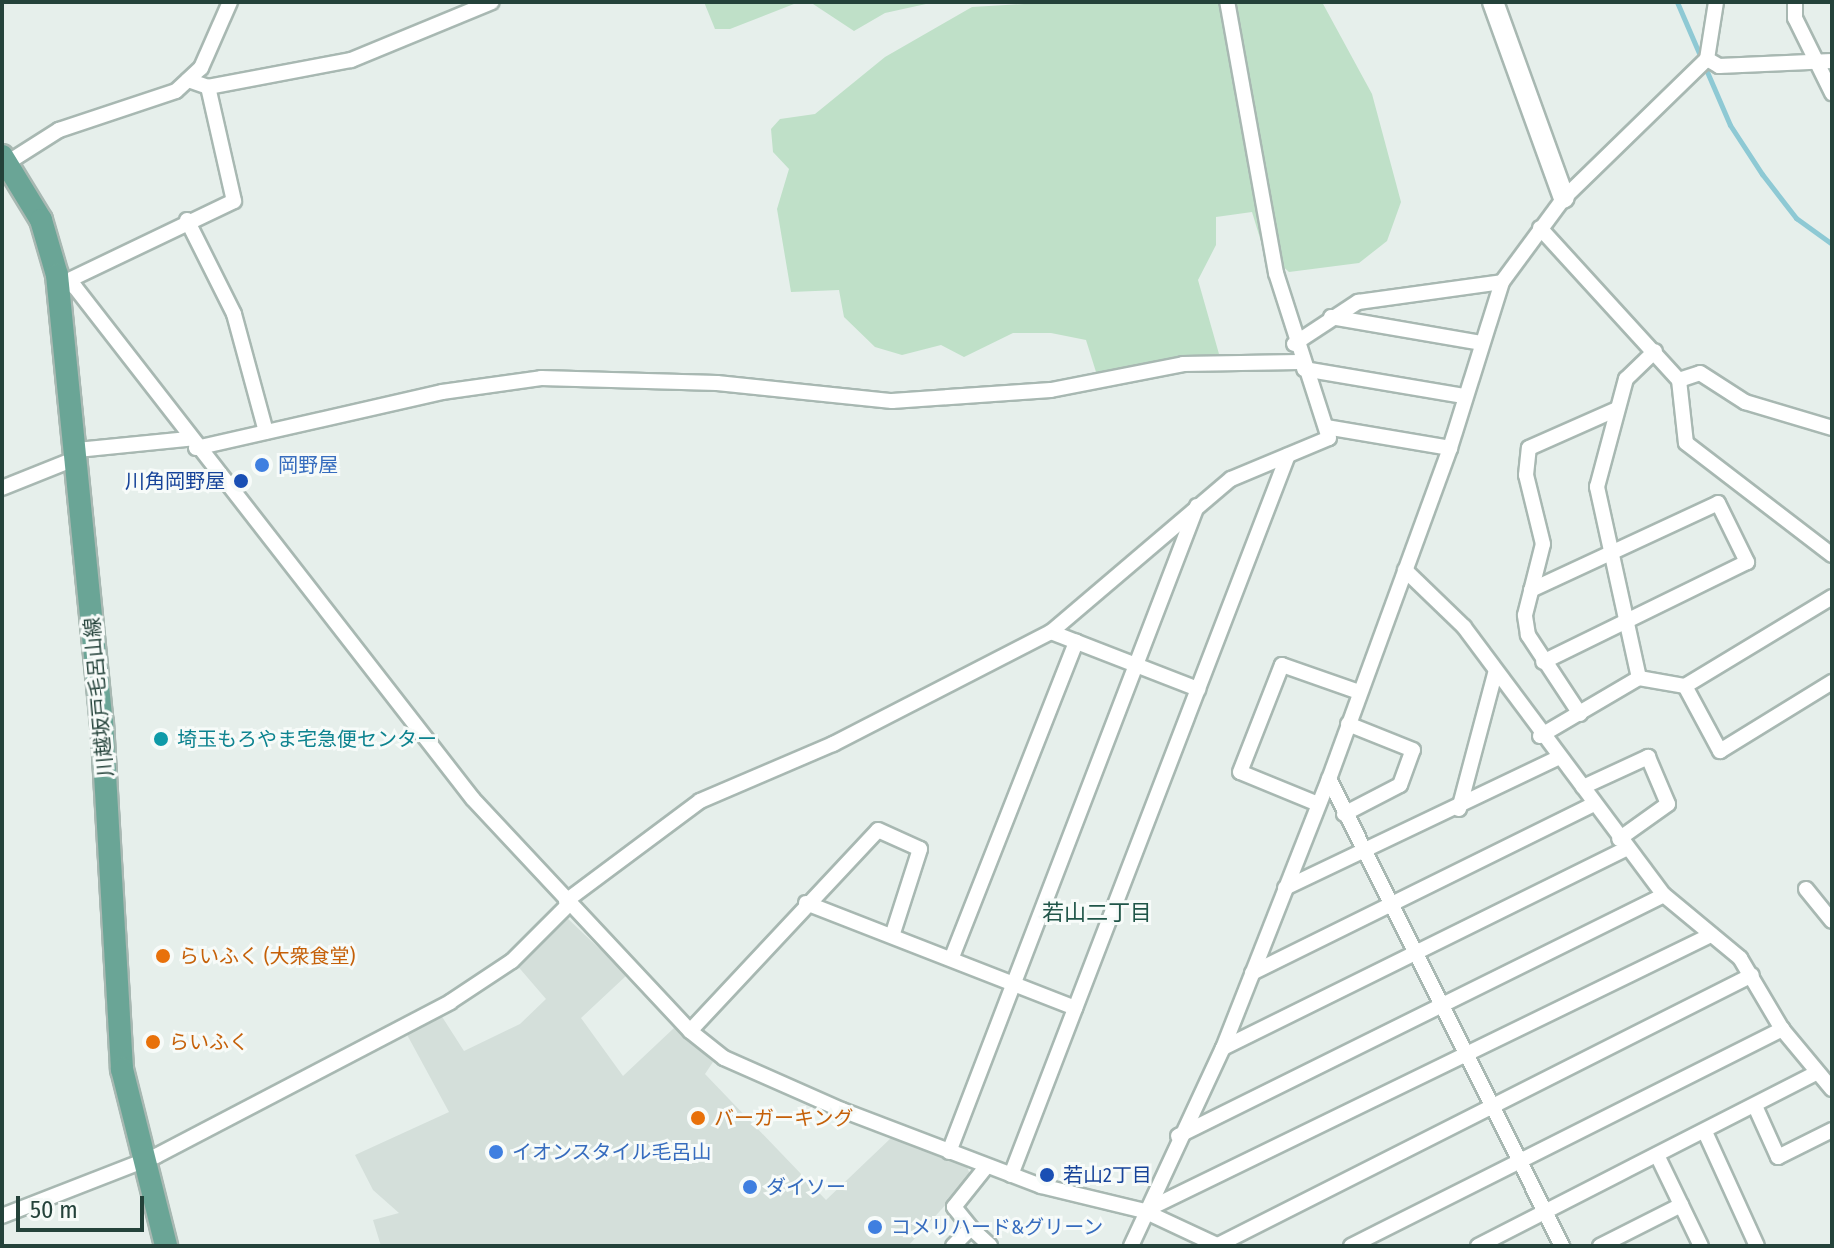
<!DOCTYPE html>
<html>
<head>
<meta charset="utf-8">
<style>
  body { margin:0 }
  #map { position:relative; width:1834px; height:1248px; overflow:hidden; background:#e6efeb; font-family:"Fira Sans Condensed","Noto Sans JP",sans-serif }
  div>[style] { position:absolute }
  .built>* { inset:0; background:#d4dfda }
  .green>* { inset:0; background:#bfe0c8 }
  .stream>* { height:5px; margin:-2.5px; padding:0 2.5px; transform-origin:2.5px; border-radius:2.5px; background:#8ec9d4 }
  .roads { filter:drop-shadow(2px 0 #a8b8b2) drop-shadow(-2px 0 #a8b8b2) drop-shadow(0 2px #a8b8b2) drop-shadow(0 -2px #a8b8b2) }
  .street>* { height:14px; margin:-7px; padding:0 7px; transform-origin:7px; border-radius:7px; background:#fff }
  .secondary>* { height:20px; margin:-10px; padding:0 10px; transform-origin:10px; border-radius:10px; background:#fff }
  .primary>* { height:22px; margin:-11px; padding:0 11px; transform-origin:11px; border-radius:11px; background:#6aa596 }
  .dots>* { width:22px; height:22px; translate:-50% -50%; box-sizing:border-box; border:4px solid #f7fbf9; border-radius:50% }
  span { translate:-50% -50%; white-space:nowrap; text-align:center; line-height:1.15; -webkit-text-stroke:6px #f7fbf9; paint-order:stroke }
  .shop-label { font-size:20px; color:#366cbe }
  .left { translate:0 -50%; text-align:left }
  .transit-label { font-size:20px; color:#164399 }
  .right { translate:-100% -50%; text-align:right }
  .street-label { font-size:20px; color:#24423a }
  .culture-label { font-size:20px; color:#0d838f }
  .food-label { font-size:20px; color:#c56008 }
  .neighbourhood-label { font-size:22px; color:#1f5548 }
  .frame { position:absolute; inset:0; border:4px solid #24423a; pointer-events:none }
  .scale { position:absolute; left:16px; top:1196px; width:128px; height:36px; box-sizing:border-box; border:4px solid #24423a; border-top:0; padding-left:10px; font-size:24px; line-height:28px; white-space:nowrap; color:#24423a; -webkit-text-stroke:6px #f7fbf9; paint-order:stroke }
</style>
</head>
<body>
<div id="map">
  <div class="built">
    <i style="clip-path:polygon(564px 915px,627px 975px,581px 1018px,623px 1076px,674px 1028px,713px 1062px,705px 1074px,826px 1200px,891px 1138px,967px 1167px,971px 1177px,908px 1246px,381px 1246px,373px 1220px,399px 1213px,373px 1190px,355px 1155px,449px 1112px,405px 1031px,439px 1012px,464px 1051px,520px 1024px,546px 999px,515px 963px)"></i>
  </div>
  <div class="green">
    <i style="clip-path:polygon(704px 2px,799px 2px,730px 29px,715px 29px)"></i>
    <i style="clip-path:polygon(810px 2px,935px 2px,885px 13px,854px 31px)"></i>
    <i style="clip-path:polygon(1057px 2px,1322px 2px,1372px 94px,1401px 202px,1387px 241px,1359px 263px,1289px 272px,1263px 248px,1252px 212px,1216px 217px,1216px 245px,1198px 280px,1219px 354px,1096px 372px,1086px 340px,1051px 333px,1013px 333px,964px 357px,941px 345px,902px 355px,875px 347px,844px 317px,839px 290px,791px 292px,777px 209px,789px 169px,773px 152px,771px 129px,780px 119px,815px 114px,885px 57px,972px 7px)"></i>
  </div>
  <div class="stream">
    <i style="left:1677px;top:2px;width:134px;rotate:66.7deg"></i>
    <i style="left:1730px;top:125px;width:59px;rotate:56.9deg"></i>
    <i style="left:1762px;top:174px;width:56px;rotate:52.3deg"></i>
    <i style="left:1796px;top:218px;width:44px;rotate:35.8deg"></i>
  </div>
  <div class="roads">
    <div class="street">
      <i style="left:1795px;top:2px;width:16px;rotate:90deg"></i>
      <i style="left:1795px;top:18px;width:84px;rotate:63.7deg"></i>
      <i style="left:1707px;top:59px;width:14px;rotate:30deg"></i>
      <i style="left:1719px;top:66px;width:113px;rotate:-2.5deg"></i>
      <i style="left:188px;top:80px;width:21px;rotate:19deg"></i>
      <i style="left:208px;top:87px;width:146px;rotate:-10.7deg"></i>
      <i style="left:351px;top:60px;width:152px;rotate:-22.4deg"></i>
      <i style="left:7px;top:163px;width:62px;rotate:-32.4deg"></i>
      <i style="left:59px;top:130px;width:123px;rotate:-18.4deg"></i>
      <i style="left:176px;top:91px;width:34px;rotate:-43deg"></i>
      <i style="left:201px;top:68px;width:72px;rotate:-66.3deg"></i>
      <i style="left:187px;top:220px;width:105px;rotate:63.4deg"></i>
      <i style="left:234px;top:314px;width:122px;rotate:74.8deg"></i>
      <i style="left:1540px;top:228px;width:206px;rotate:47.6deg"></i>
      <i style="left:1679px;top:380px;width:63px;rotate:83.7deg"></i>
      <i style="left:1686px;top:443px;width:184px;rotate:37.5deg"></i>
      <i style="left:57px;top:275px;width:22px;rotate:34deg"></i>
      <i style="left:75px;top:287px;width:648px;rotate:52.14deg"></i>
      <i style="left:473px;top:799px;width:318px;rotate:46.9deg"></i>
      <i style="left:690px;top:1031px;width:43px;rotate:38.5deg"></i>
      <i style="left:724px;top:1058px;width:129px;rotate:23.8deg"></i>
      <i style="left:842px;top:1110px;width:213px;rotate:20.9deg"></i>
      <i style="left:1041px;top:1186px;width:106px;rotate:13.6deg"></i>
      <i style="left:1144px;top:1211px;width:83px;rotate:25deg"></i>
      <i style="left:67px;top:281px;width:185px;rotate:-25.6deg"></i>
      <i style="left:234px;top:201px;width:117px;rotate:-102.8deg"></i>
      <i style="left:1331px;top:317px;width:152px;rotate:9.8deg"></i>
      <i style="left:1294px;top:344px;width:77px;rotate:-33.3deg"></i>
      <i style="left:1358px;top:302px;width:145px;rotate:-7.9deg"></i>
      <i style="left:1304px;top:369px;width:162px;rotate:9.6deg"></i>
      <i style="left:1679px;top:380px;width:22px;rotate:-18deg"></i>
      <i style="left:1700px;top:373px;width:54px;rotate:32.8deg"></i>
      <i style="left:1745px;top:402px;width:91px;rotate:16.6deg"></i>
      <i style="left:1326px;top:427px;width:126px;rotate:9.6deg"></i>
      <i style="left:196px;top:448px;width:252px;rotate:-12.8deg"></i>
      <i style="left:442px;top:392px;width:100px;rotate:-8deg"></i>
      <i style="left:541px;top:378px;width:176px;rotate:1.6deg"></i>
      <i style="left:717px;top:383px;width:176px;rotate:5.9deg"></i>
      <i style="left:892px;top:401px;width:159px;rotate:-4deg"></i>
      <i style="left:1051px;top:390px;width:135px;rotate:-11.1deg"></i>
      <i style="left:1183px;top:364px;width:116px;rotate:-1deg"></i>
      <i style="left:77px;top:450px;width:112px;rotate:-5.7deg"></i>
      <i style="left:2px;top:488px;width:81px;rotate:-21.8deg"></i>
      <i style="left:1405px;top:570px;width:82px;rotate:44deg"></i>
      <i style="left:1464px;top:627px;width:334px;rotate:53.3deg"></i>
      <i style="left:1664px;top:895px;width:99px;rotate:39.7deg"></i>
      <i style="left:1740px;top:958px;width:82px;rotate:59.4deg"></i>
      <i style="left:1782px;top:1029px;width:78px;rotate:50.2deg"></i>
      <i style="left:1531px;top:590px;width:206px;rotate:-24.9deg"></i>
      <i style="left:1718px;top:503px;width:66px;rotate:63.8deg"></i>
      <i style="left:1747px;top:562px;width:227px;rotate:153.9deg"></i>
      <i style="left:1051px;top:632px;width:158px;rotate:21.2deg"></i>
      <i style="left:1639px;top:678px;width:196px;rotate:-102.4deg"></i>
      <i style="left:1597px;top:487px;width:112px;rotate:-75deg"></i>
      <i style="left:1626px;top:379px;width:40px;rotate:-44deg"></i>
      <i style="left:1685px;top:686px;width:74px;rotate:61.7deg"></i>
      <i style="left:1720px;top:751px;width:132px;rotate:-31.6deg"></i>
      <i style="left:1580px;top:714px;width:95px;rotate:-123.4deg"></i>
      <i style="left:1528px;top:635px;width:20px;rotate:-99deg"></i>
      <i style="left:1525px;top:615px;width:73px;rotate:-75.8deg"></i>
      <i style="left:1543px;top:544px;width:71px;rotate:-103.8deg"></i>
      <i style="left:1526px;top:475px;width:27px;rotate:-84deg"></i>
      <i style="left:1529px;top:448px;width:96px;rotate:-23.9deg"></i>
      <i style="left:1540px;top:736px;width:115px;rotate:-30.4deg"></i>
      <i style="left:1639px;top:678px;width:47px;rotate:9.9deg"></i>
      <i style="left:1685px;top:686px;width:172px;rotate:-31.2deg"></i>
      <i style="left:1329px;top:779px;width:522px;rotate:63.48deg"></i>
      <i style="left:1583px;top:787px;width:72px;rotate:-24.8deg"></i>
      <i style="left:1648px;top:757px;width:51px;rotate:66.9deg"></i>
      <i style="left:1668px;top:804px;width:60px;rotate:144.5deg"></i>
      <i style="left:1318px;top:804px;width:84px;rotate:-157.7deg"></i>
      <i style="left:1240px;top:772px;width:115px;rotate:-68.6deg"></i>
      <i style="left:1282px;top:665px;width:82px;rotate:19.3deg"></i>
      <i style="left:1459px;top:809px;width:140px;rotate:-75.1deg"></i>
      <i style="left:1344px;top:814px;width:63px;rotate:-27.4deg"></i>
      <i style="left:1400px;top:785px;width:37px;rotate:-70deg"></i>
      <i style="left:1413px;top:750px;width:70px;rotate:-158.2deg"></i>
      <i style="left:1285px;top:888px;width:302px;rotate:-25.5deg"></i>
      <i style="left:1806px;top:889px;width:41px;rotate:50.9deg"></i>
      <i style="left:566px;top:901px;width:167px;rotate:-36.7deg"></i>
      <i style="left:700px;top:801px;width:145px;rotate:-23.2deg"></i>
      <i style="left:833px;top:744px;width:245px;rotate:-27.2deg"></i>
      <i style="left:1051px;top:632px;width:236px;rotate:-40.4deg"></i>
      <i style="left:1231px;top:479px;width:106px;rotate:-22.7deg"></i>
      <i style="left:1329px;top:438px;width:173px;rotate:-107.8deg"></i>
      <i style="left:1276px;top:273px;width:275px;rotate:-100.2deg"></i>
      <i style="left:806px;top:903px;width:289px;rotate:21.3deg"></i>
      <i style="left:952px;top:957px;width:339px;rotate:-68.5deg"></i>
      <i style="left:1252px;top:973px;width:381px;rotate:-26.3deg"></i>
      <i style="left:690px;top:1031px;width:275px;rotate:-46.9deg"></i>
      <i style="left:878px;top:830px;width:46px;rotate:24.3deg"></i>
      <i style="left:920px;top:849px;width:91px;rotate:107.8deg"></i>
      <i style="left:1223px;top:1048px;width:449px;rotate:-26.3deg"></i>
      <i style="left:1755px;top:1106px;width:56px;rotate:65.7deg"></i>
      <i style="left:1778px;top:1157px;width:60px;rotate:-26.6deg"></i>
      <i style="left:1705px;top:1132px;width:125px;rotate:65.5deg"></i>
      <i style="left:1178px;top:1136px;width:542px;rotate:-26.38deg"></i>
      <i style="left:949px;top:1152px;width:692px;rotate:-69deg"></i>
      <i style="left:1657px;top:1155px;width:101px;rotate:64.2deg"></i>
      <i style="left:1011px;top:1175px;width:771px;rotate:-68.96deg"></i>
      <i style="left:1144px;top:1211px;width:631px;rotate:-25.96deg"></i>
      <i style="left:2px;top:1216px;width:165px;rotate:-21.3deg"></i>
      <i style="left:156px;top:1156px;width:332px;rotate:-27.6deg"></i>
      <i style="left:450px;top:1002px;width:74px;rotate:-33.5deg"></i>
      <i style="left:512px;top:961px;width:81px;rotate:-45deg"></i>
      <i style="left:971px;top:1228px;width:27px;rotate:-129deg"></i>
      <i style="left:954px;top:1207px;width:51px;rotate:-51.3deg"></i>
      <i style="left:1218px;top:1245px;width:598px;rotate:-26.82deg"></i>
      <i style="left:953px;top:1246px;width:25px;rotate:-45deg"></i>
      <i style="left:971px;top:1228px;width:26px;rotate:43deg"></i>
      <i style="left:1131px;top:1246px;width:218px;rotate:-65.1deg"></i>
      <i style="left:1223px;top:1048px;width:289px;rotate:-68.5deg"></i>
      <i style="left:1329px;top:779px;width:352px;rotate:-69.9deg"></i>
      <i style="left:1450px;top:448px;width:174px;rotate:-72.6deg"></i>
      <i style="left:1502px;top:282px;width:104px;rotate:-53.6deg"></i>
      <i style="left:1564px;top:198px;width:199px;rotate:-44.2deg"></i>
      <i style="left:1707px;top:59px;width:58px;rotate:-81deg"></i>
      <i style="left:1351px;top:1246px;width:483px;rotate:-26.7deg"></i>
      <i style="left:1478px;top:1246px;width:380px;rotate:-27.1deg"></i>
      <i style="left:1600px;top:1246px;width:91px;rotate:-26.8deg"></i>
    </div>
    <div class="secondary">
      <i style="left:1493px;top:2px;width:208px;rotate:70.1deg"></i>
    </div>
    <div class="primary">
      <i style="left:2px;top:156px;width:75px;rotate:58.6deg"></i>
      <i style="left:41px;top:220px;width:57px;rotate:73.8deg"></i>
      <i style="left:57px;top:275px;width:449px;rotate:84.3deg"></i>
      <i style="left:102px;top:722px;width:348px;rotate:86.7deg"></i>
      <i style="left:122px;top:1069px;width:182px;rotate:76deg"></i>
    </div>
  </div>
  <div class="dots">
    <i style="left:262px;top:465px;background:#3f7fe0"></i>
    <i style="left:241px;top:481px;background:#1a4fb4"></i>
    <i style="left:161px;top:739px;background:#0f9aa8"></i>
    <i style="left:163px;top:956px;background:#e8710a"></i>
    <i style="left:153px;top:1042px;background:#e8710a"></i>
    <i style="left:698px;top:1118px;background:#e8710a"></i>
    <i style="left:496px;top:1152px;background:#3f7fe0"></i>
    <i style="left:1047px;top:1175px;background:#1a4fb4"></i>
    <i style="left:750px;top:1187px;background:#3f7fe0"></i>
    <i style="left:875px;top:1227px;background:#3f7fe0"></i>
  </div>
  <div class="shop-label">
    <span class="left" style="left:278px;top:465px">岡野屋</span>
    <span class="left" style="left:512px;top:1152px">イオンスタイル毛呂山</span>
    <span class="left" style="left:766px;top:1187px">ダイソー</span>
    <span class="left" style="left:891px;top:1227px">コメリハード&amp;グリーン</span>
  </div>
  <div class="transit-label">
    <span class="right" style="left:225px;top:481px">川角岡野屋</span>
    <span class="left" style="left:1063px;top:1175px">若山2丁目</span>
  </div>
  <div class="street-label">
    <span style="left:99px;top:697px;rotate:-95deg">川越坂戸毛呂山線</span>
  </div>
  <div class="culture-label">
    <span class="left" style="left:177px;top:739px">埼玉もろやま宅急便センター</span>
  </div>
  <div class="food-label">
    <span class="left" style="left:179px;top:956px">らいふく (大衆食堂)</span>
    <span class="left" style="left:169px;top:1042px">らいふく</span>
    <span class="left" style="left:714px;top:1118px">バーガーキング</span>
  </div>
  <div class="neighbourhood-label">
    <span style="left:1097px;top:913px">若山二丁目</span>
  </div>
  <div class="frame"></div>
  <div class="scale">50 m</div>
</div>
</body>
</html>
